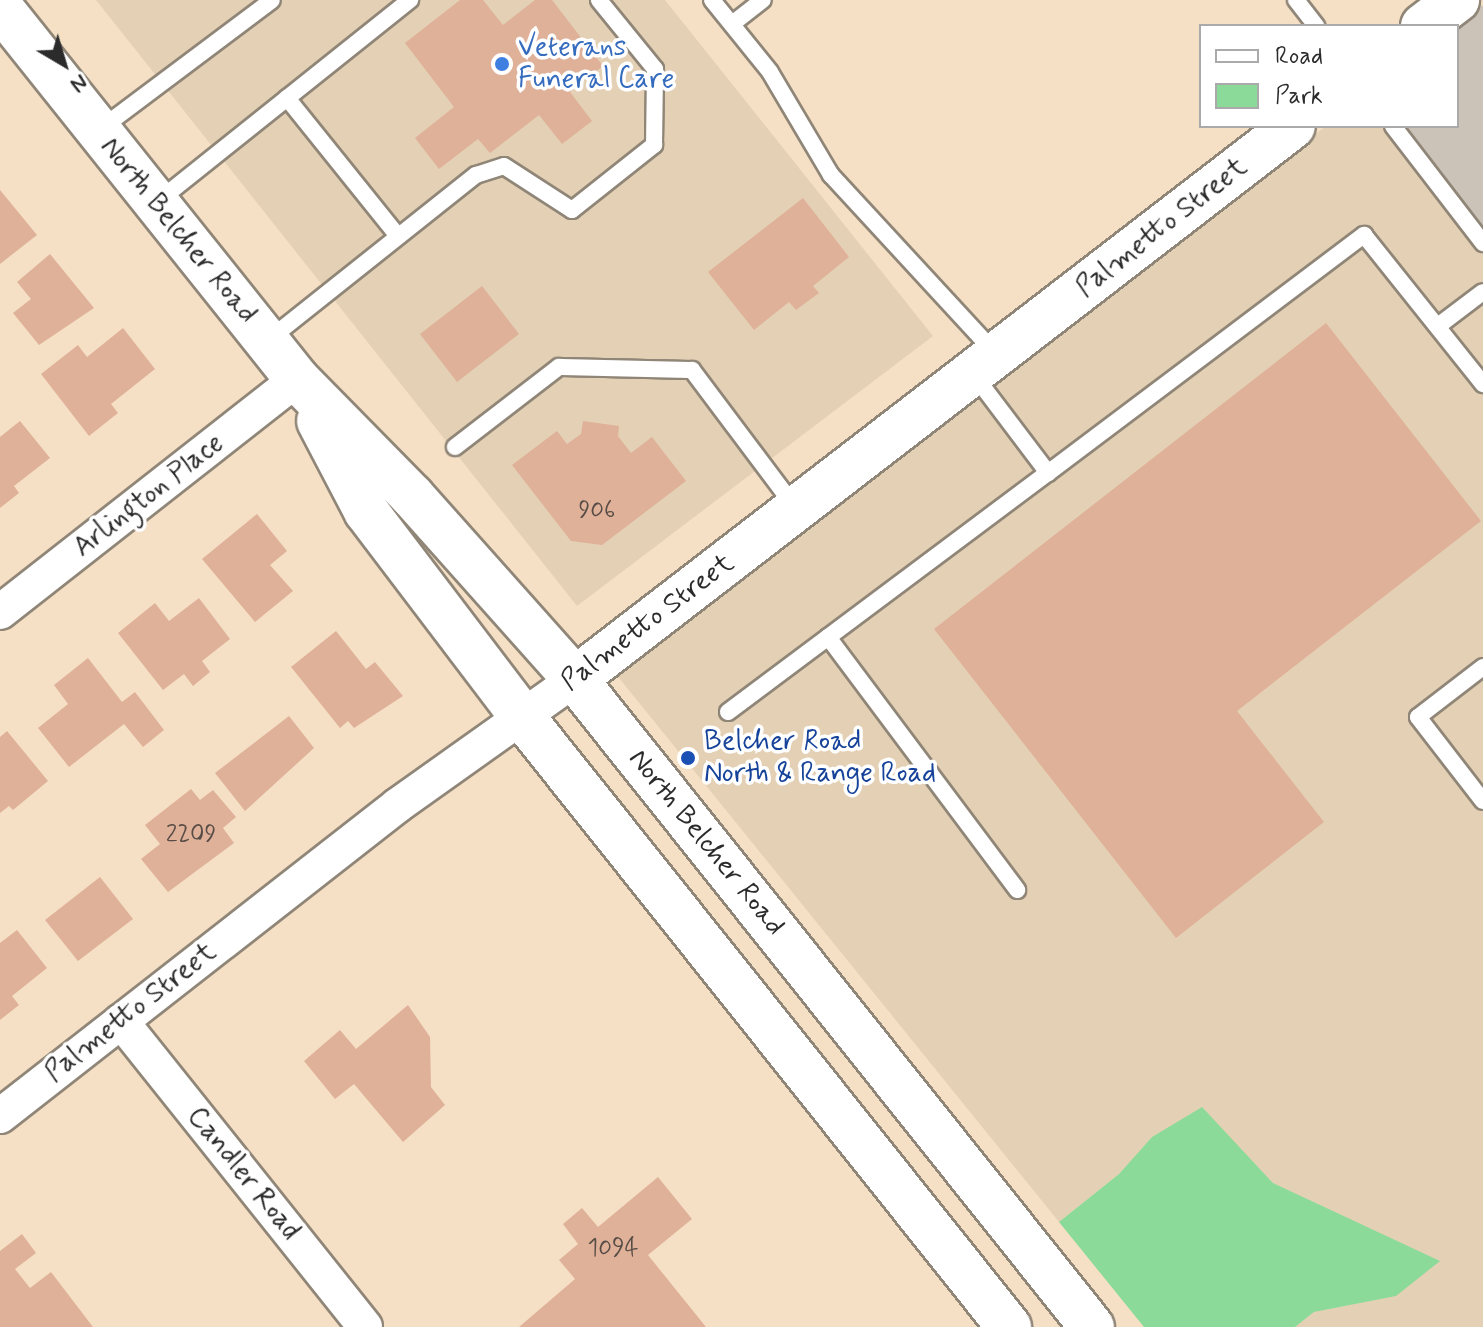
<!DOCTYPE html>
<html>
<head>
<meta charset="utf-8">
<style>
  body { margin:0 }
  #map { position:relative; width:1483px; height:1327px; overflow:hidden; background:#f5e0c5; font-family:Mynerve,sans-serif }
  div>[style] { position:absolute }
  .built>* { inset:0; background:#e4d0b4 }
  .industrial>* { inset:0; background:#cbc2b8 }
  .green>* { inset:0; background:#8bda99 }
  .building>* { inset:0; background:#dfb199 }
  .roads { filter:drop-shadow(2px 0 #908678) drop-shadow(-2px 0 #908678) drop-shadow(0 2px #908678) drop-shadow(0 -2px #908678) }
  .lane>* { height:16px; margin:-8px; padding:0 8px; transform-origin:8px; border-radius:8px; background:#fff }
  .street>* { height:34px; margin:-17px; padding:0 17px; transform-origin:17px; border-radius:17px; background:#fff }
  .secondary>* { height:44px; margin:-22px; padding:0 22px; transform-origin:22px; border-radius:22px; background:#fff }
  .dots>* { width:22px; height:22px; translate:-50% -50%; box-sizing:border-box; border:4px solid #fff; border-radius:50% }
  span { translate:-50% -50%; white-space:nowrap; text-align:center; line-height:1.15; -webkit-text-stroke:7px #fff; paint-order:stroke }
  .number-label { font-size:24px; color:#584c46 }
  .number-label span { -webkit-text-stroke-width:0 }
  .shop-label { font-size:28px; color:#366cbe }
  .left { translate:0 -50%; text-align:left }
  .street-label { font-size:28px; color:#2b2b2b }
  .transit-label { font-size:28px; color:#164399 }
  .legend { position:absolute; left:1199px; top:24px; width:260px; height:104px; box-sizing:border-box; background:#fff; border:2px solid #aaa; margin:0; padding:10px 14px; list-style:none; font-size:24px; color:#2b2b2b }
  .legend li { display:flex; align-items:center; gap:16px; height:40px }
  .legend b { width:40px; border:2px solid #aaa }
  .north { position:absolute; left:24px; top:24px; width:80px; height:80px; -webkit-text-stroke:6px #fff; paint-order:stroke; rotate:142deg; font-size:22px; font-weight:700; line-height:32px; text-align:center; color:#2b2b2b }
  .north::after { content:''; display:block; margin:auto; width:28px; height:36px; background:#2b2b2b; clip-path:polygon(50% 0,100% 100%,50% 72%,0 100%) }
</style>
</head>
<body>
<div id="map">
  <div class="built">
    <i style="clip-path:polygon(96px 0,665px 0,933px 336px,577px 606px)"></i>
    <i style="clip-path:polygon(1326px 126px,1400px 126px,1483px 227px,1483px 1327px,1295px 1327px,1314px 1312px,1395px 1296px,1439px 1261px,1273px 1183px,1202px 1108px,1152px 1137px,1119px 1174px,1059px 1222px,615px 673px)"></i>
  </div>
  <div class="industrial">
    <i style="clip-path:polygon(1483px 5px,1483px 227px,1400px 126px,1457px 126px,1456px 26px)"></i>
  </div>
  <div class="green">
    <i style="clip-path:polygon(1202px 1107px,1273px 1183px,1440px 1261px,1396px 1296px,1314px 1312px,1295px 1327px,1144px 1327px,1059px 1222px,1119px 1174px,1152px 1137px)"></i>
  </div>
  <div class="building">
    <i style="clip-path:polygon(460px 0,483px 0,503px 25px,535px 0,552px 0,603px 66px,570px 92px,592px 121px,562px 144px,539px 115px,490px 153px,478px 139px,439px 169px,415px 138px,454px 107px,405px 43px)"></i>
    <i style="clip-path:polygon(0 190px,37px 235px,0 264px)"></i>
    <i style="clip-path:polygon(803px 198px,849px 257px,813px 286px,819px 293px,796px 310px,789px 302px,754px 330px,708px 272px)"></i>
    <i style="clip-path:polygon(50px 254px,94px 308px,39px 345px,13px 313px,31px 299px,17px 282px)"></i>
    <i style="clip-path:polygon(482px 286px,519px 334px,457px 382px,420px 334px)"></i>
    <i style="clip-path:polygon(1326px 323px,1481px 521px,1237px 711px,1324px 822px,1176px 938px,934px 629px)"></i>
    <i style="clip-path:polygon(123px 328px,155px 369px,111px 404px,118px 413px,89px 436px,41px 374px,78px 345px,87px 357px)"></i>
    <i style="clip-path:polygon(20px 421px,50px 458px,14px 486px,19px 493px,0 508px,0 437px)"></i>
    <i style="clip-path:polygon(583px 421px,619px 426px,618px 436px,631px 453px,652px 437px,686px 481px,602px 545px,571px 541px,512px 465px,557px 431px,567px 444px,581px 434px)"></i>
    <i style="clip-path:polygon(257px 514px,287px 551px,270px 565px,293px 591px,255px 622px,202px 559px)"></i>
    <i style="clip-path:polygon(199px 598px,230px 639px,202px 661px,210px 672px,193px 686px,184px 674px,163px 690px,118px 633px,155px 603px,169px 621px)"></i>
    <i style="clip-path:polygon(336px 631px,366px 669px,375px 662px,403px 696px,354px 728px,348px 721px,340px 728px,291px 667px)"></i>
    <i style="clip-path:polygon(88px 658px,122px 702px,135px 692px,164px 730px,143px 747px,124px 724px,69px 767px,38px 728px,68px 704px,54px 685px)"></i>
    <i style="clip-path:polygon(289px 716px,314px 748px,245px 811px,215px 773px)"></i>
    <i style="clip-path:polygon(7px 731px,48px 781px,13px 810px,9px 806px,0 813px,0 737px)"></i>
    <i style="clip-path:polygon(191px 789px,200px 800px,213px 790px,236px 817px,223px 828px,234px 843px,168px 892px,141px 859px,160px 844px,145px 825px)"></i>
    <i style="clip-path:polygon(100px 877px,133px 919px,78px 961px,45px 920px)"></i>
    <i style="clip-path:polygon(17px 930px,47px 968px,12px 996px,19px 1005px,0 1020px,0 943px)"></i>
    <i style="clip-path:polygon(408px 1005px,430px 1037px,431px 1087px,445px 1105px,403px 1142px,354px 1084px,335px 1099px,304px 1061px,340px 1030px,356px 1049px)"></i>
    <i style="clip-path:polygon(658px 1177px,692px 1219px,648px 1255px,706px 1327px,519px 1327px,575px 1279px,559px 1260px,578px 1244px,563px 1224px,582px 1208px,598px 1227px)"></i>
    <i style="clip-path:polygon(22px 1234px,36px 1253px,15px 1269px,30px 1288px,51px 1272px,93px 1327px,0 1327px,0 1251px)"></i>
  </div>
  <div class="roads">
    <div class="lane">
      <i style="left:712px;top:0;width:92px;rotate:51.1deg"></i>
      <i style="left:770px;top:72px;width:120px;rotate:59.4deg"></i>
      <i style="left:831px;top:175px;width:243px;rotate:47.3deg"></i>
      <i style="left:1296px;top:0;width:33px;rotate:52deg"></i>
      <i style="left:732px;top:24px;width:39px;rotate:-38deg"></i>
      <i style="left:287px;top:98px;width:177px;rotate:51.2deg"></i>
      <i style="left:1393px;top:126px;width:148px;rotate:52.4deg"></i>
      <i style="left:99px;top:130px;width:216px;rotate:-36.9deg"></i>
      <i style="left:157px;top:202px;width:324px;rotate:-38.6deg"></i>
      <i style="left:1438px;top:326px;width:56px;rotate:-37.1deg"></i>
      <i style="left:267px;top:341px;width:267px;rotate:-38.5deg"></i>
      <i style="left:476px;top:175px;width:29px;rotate:-18deg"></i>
      <i style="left:504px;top:166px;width:81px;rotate:32.9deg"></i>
      <i style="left:572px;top:210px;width:105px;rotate:-38.4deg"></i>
      <i style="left:654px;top:145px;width:76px;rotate:-89.2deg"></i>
      <i style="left:655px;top:69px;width:89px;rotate:-129.1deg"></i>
      <i style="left:974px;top:375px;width:123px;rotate:52.9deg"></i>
      <i style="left:1048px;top:473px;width:396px;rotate:-37deg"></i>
      <i style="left:1364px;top:235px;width:191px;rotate:51.4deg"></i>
      <i style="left:455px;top:447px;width:131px;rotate:-37.6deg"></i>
      <i style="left:559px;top:367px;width:133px;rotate:1.3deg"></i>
      <i style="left:692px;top:370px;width:170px;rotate:53.1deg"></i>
      <i style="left:828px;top:637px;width:316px;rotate:53.2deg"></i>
      <i style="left:1483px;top:667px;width:82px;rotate:142.4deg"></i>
      <i style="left:1418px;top:717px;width:106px;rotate:52.3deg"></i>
      <i style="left:728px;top:712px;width:399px;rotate:-36.8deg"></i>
    </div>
    <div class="street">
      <i style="left:0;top:612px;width:377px;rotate:-38.1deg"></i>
      <i style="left:121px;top:1021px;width:391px;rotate:51.4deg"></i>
      <i style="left:0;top:1116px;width:505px;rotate:-38deg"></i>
      <i style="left:398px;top:805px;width:217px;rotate:-35.4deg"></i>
    </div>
    <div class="secondary">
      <i style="left:0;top:7px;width:476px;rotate:51.4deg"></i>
      <i style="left:297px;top:379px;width:164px;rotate:45.5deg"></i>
      <i style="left:412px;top:496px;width:245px;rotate:48.3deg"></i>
      <i style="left:575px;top:679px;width:829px;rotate:51.42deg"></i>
      <i style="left:1423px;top:26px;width:43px;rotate:-37.4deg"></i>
      <i style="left:319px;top:421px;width:102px;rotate:62.4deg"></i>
      <i style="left:366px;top:511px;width:261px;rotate:52.8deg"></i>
      <i style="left:524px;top:719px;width:778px;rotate:51.42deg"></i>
      <i style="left:575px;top:679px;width:906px;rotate:-37.6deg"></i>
    </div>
  </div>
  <div class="dots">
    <i style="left:502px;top:64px;background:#3f7fe0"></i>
    <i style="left:688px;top:758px;background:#1a4fb4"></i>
  </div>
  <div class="number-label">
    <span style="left:597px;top:511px">906</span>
    <span style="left:191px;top:835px">2209</span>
    <span style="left:613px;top:1249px">1094</span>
  </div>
  <div class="shop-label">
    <span class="left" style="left:518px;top:64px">Veterans<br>Funeral Care</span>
  </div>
  <div class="street-label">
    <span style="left:1162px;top:228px;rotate:-38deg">Palmetto Street</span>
    <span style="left:178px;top:231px;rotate:51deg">North Belcher Road</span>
    <span style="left:149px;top:496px;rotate:-38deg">Arlington Place</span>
    <span style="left:648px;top:623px;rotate:-37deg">Palmetto Street</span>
    <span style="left:706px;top:843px;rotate:51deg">North Belcher Road</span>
    <span style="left:131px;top:1013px;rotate:-38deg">Palmetto Street</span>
    <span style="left:243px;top:1174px;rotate:51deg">Candler Road</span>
  </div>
  <div class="transit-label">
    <span class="left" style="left:704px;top:758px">Belcher Road<br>North &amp; Range Road</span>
  </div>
  <ul class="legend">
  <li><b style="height:10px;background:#fff"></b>Road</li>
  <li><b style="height:22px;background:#8bda99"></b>Park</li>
  </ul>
  <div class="north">N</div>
</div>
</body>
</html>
